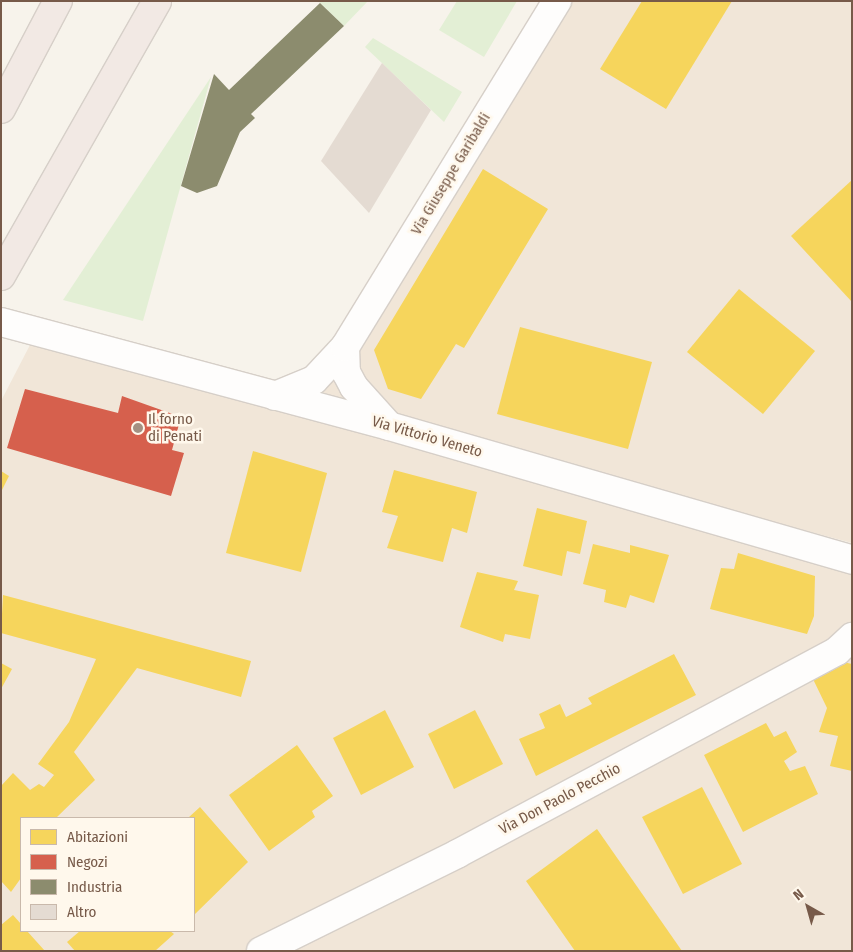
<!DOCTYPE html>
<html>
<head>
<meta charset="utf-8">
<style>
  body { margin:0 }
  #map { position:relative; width:853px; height:952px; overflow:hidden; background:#f7f3eb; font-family:"Fira Sans Condensed",sans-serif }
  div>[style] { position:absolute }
  .residential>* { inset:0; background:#f1e6d8 }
  .green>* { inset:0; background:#e3efd5 }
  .homes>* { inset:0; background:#f6d55c }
  .shops>* { inset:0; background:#d6604d }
  .industry>* { inset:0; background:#8c8c6e }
  .building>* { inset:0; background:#e4dbd2 }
  .roads { filter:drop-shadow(1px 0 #d6cfc8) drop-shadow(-1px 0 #d6cfc8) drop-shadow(0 1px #d6cfc8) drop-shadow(0 -1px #d6cfc8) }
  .minor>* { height:28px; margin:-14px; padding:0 14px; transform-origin:14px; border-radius:14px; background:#fefdfc }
  .tertiary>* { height:28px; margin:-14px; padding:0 14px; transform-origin:14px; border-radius:14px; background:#fefdfc }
  .motorway>* { height:28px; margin:-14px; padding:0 14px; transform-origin:14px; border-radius:14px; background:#f2e9e4 }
  .dots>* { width:14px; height:14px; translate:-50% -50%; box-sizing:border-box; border:2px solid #fff8ec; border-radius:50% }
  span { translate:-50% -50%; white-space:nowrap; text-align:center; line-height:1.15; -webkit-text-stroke:5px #fff8ec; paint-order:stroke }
  .street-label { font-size:15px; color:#775a49 }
  .poi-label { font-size:15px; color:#775a49 }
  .left { translate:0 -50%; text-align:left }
  .frame { position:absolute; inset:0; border:2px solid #775a49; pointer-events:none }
  .legend { position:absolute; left:20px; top:817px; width:175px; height:115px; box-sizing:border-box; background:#fff8ec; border:1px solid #c9b9ab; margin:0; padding:6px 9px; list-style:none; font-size:15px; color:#775a49 }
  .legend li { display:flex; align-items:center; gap:10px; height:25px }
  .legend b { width:25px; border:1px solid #c9b9ab }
  .north { position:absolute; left:783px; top:882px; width:50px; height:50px; -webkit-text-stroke:4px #fff8ec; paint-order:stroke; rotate:322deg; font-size:14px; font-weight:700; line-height:20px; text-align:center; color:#775a49 }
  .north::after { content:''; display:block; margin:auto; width:18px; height:22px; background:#775a49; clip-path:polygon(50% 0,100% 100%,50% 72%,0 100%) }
</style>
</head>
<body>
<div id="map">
  <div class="residential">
    <i style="clip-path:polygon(567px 1px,852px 1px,852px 543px,305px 395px)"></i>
    <i style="clip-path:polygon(evenodd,31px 343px,852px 568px,852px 951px,1px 951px,1px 401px,31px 343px,21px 818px,194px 818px,194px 931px,21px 931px,21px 818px)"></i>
  </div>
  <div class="green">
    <i style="clip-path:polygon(318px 1px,368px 1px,344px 26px)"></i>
    <i style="clip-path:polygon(457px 1px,517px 1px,484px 57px,439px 30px)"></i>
    <i style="clip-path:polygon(373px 38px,462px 92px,444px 122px,365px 47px)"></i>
    <i style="clip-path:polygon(211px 77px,143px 321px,63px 300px)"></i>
  </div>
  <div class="homes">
    <i style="clip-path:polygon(642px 1px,732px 1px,666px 109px,600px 69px)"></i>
    <i style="clip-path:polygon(483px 169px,548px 209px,464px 348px,456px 344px,421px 399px,388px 389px,374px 350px)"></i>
    <i style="clip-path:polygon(852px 180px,852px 302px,791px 236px)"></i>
    <i style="clip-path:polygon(739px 289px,815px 351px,763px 414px,687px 352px)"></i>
    <i style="clip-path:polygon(520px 327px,652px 362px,628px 449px,497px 414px)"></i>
    <i style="clip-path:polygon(253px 451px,327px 473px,301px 572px,226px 553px)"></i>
    <i style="clip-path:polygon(394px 470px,477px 492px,467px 533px,452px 528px,443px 562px,387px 548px,398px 516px,382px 512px)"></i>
    <i style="clip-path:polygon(1px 471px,9px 476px,1px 492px)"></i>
    <i style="clip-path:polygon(537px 508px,587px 521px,580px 554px,567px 551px,562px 576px,523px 566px)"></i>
    <i style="clip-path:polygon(593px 544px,630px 553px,630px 545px,669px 555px,654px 603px,630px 595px,626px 608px,604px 602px,606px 590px,583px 584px)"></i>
    <i style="clip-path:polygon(738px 553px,815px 576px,814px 616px,807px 634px,710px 609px,721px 568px,734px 569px)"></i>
    <i style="clip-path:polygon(477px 572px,518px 581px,514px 590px,539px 595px,530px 639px,505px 634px,503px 642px,460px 627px)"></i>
    <i style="clip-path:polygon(3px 595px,251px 661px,241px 697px,137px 668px,74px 752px,95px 780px,56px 818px,21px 818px,21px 878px,11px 892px,1px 881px,1px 786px,13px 773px,30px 790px,39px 784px,44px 787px,54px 775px,38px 764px,69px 722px,96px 659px,1px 633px)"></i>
    <i style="clip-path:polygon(674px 654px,696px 695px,536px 776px,519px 739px,545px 728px,539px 714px,560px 704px,566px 717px,592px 704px,588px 698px)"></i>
    <i style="clip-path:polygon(843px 662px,852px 664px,852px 771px,830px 766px,838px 736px,819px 732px,827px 708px,812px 677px)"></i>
    <i style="clip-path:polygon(1px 663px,12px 669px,1px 689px)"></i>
    <i style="clip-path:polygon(385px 710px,414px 767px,361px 795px,333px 738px)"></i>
    <i style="clip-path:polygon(475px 710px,503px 764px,454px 789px,428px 734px)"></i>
    <i style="clip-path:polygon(766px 723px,774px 737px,786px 731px,797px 752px,784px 761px,790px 771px,805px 766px,818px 794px,743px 832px,704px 755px)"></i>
    <i style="clip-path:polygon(297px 745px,333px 796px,312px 811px,315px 817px,269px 851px,229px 795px)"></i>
    <i style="clip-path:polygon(702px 787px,742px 864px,683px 894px,642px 817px)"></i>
    <i style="clip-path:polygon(200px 807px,248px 862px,194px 915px,194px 818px,188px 818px)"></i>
    <i style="clip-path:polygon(597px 829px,682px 951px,575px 951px,526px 881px)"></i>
    <i style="clip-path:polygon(13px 915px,21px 924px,21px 931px,27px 931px,45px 951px,1px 951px,1px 925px)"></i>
    <i style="clip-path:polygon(80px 931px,170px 931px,174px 934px,155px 951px,75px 951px,67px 942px)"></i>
  </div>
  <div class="shops">
    <i style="clip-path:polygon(25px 389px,118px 413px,122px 396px,181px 417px,172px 450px,184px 453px,171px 496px,7px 448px)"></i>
  </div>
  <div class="industry">
    <i style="clip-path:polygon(320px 3px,344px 26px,251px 114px,255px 118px,240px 132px,217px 186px,197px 193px,181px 186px,214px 74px,229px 90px)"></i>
  </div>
  <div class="building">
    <i style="clip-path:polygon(382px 63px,431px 110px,369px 213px,321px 161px)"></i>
  </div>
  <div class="roads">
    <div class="minor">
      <i style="left:261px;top:951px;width:219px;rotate:-26.3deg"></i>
      <i style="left:457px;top:854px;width:431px;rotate:-28.1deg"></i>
      <i style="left:837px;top:651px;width:21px;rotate:-43deg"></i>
    </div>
    <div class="tertiary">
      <i style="left:1px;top:322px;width:402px;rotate:15deg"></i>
      <i style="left:389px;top:426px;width:482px;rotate:16.1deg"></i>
      <i style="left:345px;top:347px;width:25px;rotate:88deg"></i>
      <i style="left:346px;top:372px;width:17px;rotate:62deg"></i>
      <i style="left:354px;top:387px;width:52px;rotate:48.1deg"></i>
      <i style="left:275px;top:396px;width:42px;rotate:-22.3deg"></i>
      <i style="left:314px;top:380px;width:45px;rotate:-46.8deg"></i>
      <i style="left:345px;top:347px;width:406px;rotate:-58.5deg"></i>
    </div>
    <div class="motorway">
      <i style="left:1px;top:109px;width:122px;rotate:-62.2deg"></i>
      <i style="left:1px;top:276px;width:316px;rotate:-60.4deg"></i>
    </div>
  </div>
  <div class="dots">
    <i style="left:138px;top:428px;background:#a49082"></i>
  </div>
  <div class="street-label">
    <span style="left:451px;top:174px;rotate:-59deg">Via Giuseppe Garibaldi</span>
    <span style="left:427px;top:437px;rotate:16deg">Via Vittorio Veneto</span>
    <span style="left:560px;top:799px;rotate:-28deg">Via Don Paolo Pecchio</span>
  </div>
  <div class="poi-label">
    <span class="left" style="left:148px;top:428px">Il forno<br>di Penati</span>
  </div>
  <div class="frame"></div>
  <ul class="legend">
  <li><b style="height:14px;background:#f6d55c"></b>Abitazioni</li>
  <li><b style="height:14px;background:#d6604d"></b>Negozi</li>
  <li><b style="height:14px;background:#8c8c6e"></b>Industria</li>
  <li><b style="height:14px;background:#e4dbd2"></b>Altro</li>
  </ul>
  <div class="north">N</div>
</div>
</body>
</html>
